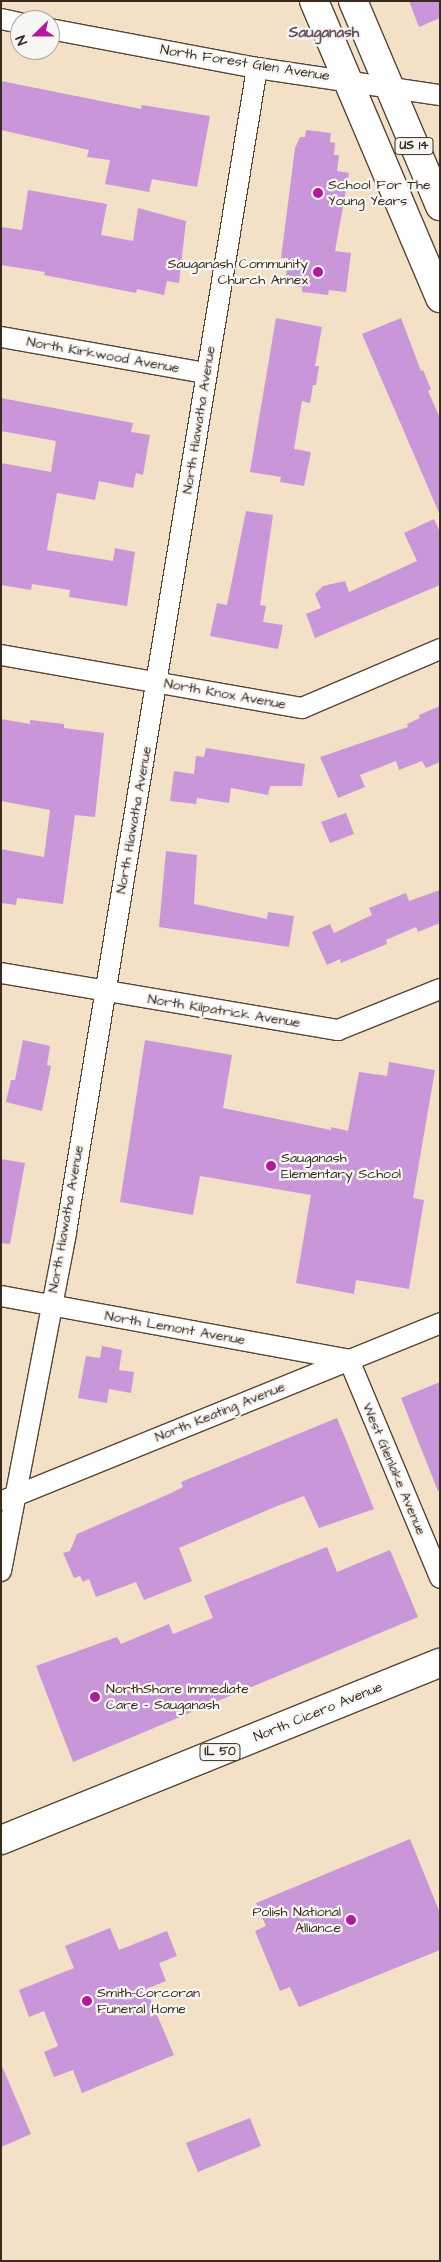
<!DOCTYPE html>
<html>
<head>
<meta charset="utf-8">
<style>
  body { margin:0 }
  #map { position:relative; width:441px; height:2262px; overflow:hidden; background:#f2e1c6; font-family:"Architects Daughter",sans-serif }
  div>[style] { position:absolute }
  .building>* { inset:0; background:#c996d9 }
  .roads { filter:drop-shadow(1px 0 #564537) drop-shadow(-1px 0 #564537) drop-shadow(0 1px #564537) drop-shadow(0 -1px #564537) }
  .minor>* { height:20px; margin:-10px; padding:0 10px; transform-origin:10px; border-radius:10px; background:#fff }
  .primary>* { height:28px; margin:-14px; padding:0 14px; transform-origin:14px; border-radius:14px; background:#fff }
  .dots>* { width:14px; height:14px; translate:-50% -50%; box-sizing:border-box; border:2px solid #f6f6f2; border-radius:50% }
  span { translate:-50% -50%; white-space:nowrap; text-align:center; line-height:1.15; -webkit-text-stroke:4.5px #f6f6f2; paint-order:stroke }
  .shield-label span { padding:1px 4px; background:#f6f6f2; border:1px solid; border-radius:4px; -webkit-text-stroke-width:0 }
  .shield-label { font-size:12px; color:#3b2a1e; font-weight:700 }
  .street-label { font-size:14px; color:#3b2a1e }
  .poi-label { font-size:14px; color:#3b2a1e }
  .left { translate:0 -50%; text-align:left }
  .right { translate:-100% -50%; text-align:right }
  .neighbourhood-label { font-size:15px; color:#6d505f; font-weight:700 }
  .frame { position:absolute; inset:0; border:2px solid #3b2a1e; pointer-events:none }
  .north { position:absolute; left:10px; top:10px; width:50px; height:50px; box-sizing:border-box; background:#f6f6f2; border:1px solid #aba49d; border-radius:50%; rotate:248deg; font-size:14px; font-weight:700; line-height:20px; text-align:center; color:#3b2a1e }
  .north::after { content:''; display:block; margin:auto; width:18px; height:22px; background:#b5179e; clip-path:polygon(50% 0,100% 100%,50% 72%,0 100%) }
</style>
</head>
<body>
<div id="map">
  <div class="building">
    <i style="clip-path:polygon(409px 1px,440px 1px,440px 18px,419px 27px)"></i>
    <i style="clip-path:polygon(1px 81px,141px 109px,142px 105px,210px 116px,197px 187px,152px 179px,149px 192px,105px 184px,110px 160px,87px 157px,89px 150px,1px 130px)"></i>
    <i style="clip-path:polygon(306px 130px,331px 133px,330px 142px,335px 143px,334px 155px,339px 155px,337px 171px,349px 173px,335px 251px,351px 253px,346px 292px,329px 290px,328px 295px,302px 292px,302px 287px,285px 285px,288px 258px,281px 258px,295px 148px,300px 137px,305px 137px)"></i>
    <i style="clip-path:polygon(28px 190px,107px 204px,101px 235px,133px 241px,138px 208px,186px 221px,179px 283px,167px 281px,164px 295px,137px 289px,136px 293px,44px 275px,45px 272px,1px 265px,1px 227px,22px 230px)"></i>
    <i style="clip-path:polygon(276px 318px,322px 327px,315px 366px,319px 366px,316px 385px,313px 385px,310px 403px,302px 401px,294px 449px,311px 452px,304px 486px,280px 482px,281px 477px,250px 472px)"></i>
    <i style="clip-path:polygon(401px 318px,421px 371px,423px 370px,431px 389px,428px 391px,440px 418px,440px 515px,362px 334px)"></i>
    <i style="clip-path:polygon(1px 398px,133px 423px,131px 432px,150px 435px,143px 475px,136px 473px,133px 488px,99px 481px,95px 500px,57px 493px,47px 550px,113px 561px,115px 548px,135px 552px,127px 606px,69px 597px,70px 590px,32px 584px,31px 590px,1px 585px,1px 463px,51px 472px,56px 441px,1px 431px)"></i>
    <i style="clip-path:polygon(246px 511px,273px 515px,260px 605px,266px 606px,263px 622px,283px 625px,278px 649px,210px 636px,217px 603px,227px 605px)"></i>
    <i style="clip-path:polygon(434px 519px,440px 532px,440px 585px,315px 638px,306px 614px,321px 608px,315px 594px,323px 586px,345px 581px,349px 592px,417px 561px,404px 533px)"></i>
    <i style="clip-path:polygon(440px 706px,440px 762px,426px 768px,422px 761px,399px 770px,396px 761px,360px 775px,365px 787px,338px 798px,320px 757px,408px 727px,407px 724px,420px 718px,419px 715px)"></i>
    <i style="clip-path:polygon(1px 719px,30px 724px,30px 720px,64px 724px,64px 728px,104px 733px,95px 817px,75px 815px,63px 904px,17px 898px,16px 905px,1px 903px,1px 849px,44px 857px,50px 810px,1px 801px)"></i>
    <i style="clip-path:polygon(206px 748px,305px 764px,302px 786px,270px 786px,268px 795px,231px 788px,229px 803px,197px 798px,196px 804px,170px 801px,174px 771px,194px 774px,196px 756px,204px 757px)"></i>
    <i style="clip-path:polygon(346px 813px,354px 834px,330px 843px,321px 822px)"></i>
    <i style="clip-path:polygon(166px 851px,197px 855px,194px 904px,267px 919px,268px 912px,294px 916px,289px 947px,159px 927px)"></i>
    <i style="clip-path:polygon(440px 890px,440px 923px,418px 932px,416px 927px,386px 940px,387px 944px,341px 963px,340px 959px,327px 965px,312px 932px,330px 924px,334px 933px,372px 915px,369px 908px,406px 893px,409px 901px)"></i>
    <i style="clip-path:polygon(23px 1040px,50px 1046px,47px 1065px,51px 1066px,42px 1111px,6px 1102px,11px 1080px,15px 1080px)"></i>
    <i style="clip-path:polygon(145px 1040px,232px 1055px,223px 1108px,331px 1130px,331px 1127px,348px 1131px,359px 1072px,387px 1076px,389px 1062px,435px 1070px,413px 1198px,424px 1200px,409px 1289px,356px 1280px,354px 1294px,296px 1283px,311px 1195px,200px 1176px,193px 1215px,120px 1202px)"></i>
    <i style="clip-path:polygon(1px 1159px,25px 1163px,10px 1244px,1px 1243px)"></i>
    <i style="clip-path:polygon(102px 1346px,122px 1350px,119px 1370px,134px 1372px,131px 1393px,109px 1389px,107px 1403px,78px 1398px,86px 1356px,100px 1358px)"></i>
    <i style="clip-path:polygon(440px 1382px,440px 1491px,438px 1491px,401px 1398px)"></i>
    <i style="clip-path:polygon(337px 1418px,374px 1509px,319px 1528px,304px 1496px,277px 1506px,179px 1548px,192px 1581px,144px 1600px,136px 1582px,96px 1597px,89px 1579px,83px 1582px,80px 1576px,74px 1578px,63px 1553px,70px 1551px,77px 1534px,169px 1494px,183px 1487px,181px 1482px)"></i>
    <i style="clip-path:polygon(327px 1547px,337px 1572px,390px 1550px,418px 1617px,73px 1762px,36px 1666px,117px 1637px,121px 1644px,169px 1624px,173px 1634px,213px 1618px,204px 1596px)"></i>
    <i style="clip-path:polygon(410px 1839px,440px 1913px,440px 1950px,299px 2007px,290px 1987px,280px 1991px,255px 1931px,266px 1926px,256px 1903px)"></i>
    <i style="clip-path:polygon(110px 1928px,119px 1950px,167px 1931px,177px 1956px,159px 1963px,166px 1981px,146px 1989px,174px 2055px,82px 2093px,73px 2070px,54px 2077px,44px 2052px,58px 2046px,44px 2011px,29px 2017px,19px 1990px,74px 1968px,65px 1946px)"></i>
    <i style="clip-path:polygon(1px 2064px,31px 2134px,1px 2147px)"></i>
    <i style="clip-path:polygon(250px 2118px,261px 2146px,198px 2172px,186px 2143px)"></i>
  </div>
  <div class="roads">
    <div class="minor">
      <i style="left:1px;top:19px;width:19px;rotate:12deg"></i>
      <i style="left:50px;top:29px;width:211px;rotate:10.7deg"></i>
      <i style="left:257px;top:68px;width:185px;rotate:8.4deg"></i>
      <i style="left:1px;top:337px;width:208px;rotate:10deg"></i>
      <i style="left:1px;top:655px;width:306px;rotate:10deg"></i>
      <i style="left:302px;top:708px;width:150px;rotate:-23.1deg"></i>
      <i style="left:1px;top:973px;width:342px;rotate:9.6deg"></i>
      <i style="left:338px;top:1030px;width:110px;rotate:-21.9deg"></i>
      <i style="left:1px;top:1296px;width:354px;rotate:10.4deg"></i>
      <i style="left:349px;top:1360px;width:236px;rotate:67.3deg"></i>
      <i style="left:5px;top:1500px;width:470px;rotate:-22.1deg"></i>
      <i style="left:1px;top:1571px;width:345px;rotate:-79.1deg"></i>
      <i style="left:66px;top:1232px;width:1180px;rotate:-80.68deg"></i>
    </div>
    <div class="primary">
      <i style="left:314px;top:1px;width:323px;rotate:67deg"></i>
      <i style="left:353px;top:1px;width:223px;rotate:67deg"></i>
      <i style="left:1px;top:1840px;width:473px;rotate:-22deg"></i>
    </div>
  </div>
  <div class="dots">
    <i style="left:318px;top:193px;background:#b5179e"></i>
    <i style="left:318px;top:272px;background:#b5179e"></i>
    <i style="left:271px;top:1166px;background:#b5179e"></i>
    <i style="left:95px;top:1697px;background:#b5179e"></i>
    <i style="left:351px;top:1920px;background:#b5179e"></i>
    <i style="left:87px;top:2001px;background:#b5179e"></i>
  </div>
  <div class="shield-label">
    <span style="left:414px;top:146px">US 14</span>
    <span style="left:220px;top:1752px">IL 50</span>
  </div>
  <div class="street-label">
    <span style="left:245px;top:63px;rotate:9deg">North Forest Glen Avenue</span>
    <span style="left:103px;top:355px;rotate:10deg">North Kirkwood Avenue</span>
    <span style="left:199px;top:420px;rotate:-81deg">North Hiawatha Avenue</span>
    <span style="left:225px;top:694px;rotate:10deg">North Knox Avenue</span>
    <span style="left:134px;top:820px;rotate:-80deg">North Hiawatha Avenue</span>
    <span style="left:224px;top:1011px;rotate:9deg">North Kilpatrick Avenue</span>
    <span style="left:66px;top:1219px;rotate:-80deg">North Hiawatha Avenue</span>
    <span style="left:175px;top:1328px;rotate:10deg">North Lemont Avenue</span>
    <span style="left:220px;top:1412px;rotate:-22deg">North Keating Avenue</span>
    <span style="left:394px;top:1469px;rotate:67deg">West Glenlake Avenue</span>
    <span style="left:318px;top:1712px;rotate:-22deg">North Cicero Avenue</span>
  </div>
  <div class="poi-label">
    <span class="left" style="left:328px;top:193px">School For The<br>Young Years</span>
    <span class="right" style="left:308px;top:272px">Sauganash Community<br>Church Annex</span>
    <span class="left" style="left:281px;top:1166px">Sauganash<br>Elementary School</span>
    <span class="left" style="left:106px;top:1697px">NorthShore Immediate<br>Care - Sauganash</span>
    <span class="right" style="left:341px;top:1920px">Polish National<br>Alliance</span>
    <span class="left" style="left:97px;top:2001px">Smith-Corcoran<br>Funeral Home</span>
  </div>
  <div class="neighbourhood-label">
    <span style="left:324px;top:33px">Sauganash</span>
  </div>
  <div class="frame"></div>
  <div class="north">N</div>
</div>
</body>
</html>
